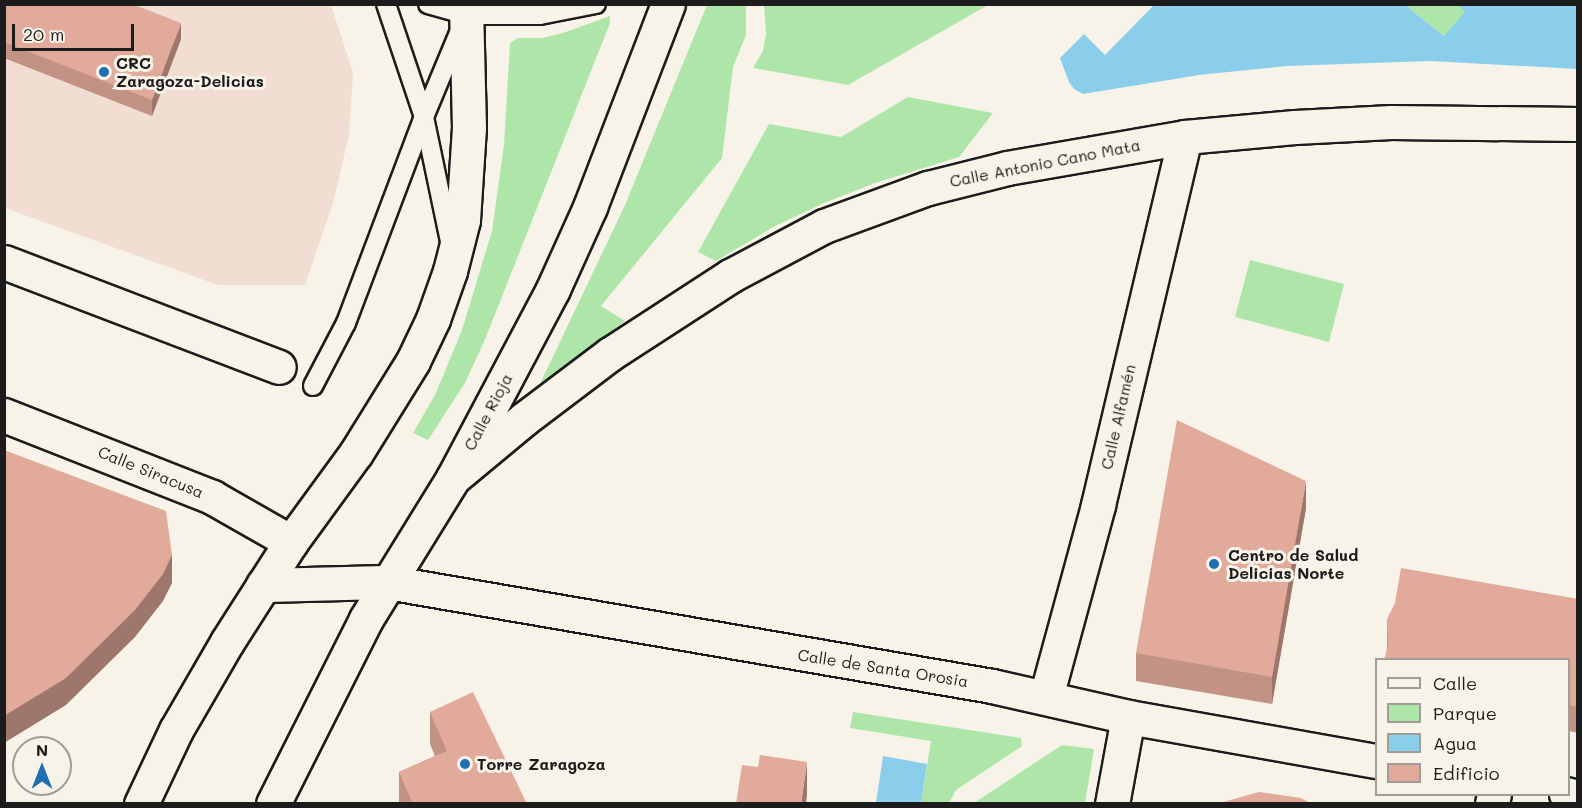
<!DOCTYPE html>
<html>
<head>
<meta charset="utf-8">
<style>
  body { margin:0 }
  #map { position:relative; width:1582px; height:808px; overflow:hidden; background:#f7f3e8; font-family:Mali,sans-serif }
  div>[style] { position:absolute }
  .built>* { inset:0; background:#f1ddd1 }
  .green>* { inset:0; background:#aee6aa }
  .water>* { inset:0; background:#8aceec }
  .roads { filter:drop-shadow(2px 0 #1c1c1c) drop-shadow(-2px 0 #1c1c1c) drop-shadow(0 2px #1c1c1c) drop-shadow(0 -2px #1c1c1c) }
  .lane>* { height:18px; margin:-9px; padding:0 9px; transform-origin:9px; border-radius:9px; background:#f7f3e8 }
  .street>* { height:33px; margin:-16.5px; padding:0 16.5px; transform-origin:16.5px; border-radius:16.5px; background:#f7f3e8 }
  .secondary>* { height:33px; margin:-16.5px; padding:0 16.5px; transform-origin:16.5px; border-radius:16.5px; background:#f7f3e8 }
  .wall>* { inset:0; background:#c29284 }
  .shaded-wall>* { inset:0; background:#9e776c }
  .building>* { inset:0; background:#e2aa9a }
  .dots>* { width:16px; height:16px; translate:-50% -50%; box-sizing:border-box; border:3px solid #f7f3e8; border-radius:50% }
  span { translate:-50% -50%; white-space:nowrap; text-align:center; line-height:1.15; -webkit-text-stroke:6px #f7f3e8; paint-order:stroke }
  .poi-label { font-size:16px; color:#1c1c1c; font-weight:700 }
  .left { translate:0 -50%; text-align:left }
  .street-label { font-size:16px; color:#1c1c1c }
  .frame { position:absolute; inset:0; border:6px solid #1c1c1c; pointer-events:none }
  .legend { position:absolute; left:1375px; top:658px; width:195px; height:138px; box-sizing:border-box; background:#f7f3e8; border:2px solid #9f9d96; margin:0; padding:8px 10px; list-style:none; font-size:18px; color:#1c1c1c }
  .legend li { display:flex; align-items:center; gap:12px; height:30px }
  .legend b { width:30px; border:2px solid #9f9d96 }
  .north { position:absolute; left:12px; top:736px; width:60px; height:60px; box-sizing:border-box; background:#f7f3e8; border:2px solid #9f9d96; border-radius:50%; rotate:0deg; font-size:16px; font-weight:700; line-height:24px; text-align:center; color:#1c1c1c }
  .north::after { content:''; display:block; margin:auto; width:21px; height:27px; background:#1f6fb2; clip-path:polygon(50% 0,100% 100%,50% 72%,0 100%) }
  .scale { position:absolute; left:12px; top:24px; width:122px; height:27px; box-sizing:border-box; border:3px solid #1c1c1c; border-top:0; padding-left:8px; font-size:18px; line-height:21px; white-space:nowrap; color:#1c1c1c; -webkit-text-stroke:4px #f7f3e8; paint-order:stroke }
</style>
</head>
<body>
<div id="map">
  <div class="built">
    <i style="clip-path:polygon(4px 5px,331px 5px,353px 73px,349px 135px,333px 203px,305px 285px,218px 285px,5px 208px)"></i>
  </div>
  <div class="green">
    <i style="clip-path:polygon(707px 5px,746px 5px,746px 35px,733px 67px,722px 158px,601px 306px,625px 321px,539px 386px,625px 205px)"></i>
    <i style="clip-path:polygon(764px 5px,764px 4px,988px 5px,848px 85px,753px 68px,763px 51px,766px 35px)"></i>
    <i style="clip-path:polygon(1405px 5px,1458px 5px,1466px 12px,1444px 36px)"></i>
    <i style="clip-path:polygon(610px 16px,610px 23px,486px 337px,465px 383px,428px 440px,413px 433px,435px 395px,462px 330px,492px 231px,504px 145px,510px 43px,518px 38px,542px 38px,563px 33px)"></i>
    <i style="clip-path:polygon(908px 97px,993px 113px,959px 157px,875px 183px,824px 203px,777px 225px,716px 261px,698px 252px,769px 124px,841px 137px)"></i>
    <i style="clip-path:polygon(1250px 260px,1344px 284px,1329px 342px,1235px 317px)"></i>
    <i style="clip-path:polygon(853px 712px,1021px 738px,1022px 746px,956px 790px,949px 803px,921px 803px,931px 741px,850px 728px)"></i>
    <i style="clip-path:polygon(1062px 745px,1094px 749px,1085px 803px,974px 803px)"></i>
  </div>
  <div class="water">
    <i style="clip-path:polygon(1154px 5px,1405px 5px,1444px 36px,1465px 12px,1458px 5px,1577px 5px,1577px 69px,1430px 61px,1286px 66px,1199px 75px,1083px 94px,1074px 89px,1069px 82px,1060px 58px,1084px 34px,1105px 55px)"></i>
    <i style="clip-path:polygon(883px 756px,927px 764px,921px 803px,876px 803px)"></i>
  </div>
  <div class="roads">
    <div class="lane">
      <i style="left:386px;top:4px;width:119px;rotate:71.4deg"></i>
      <i style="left:424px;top:117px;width:132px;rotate:78.2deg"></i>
      <i style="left:428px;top:4px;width:41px;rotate:15.8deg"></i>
      <i style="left:467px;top:15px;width:73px"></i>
      <i style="left:540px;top:15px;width:57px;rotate:-11.1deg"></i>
      <i style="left:313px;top:386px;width:71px;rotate:-62.4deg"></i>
      <i style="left:346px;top:323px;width:220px;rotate:-69.3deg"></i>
      <i style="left:424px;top:117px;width:91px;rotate:-67.4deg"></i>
    </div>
    <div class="street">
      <i style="left:4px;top:262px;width:294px;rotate:20.9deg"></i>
      <i style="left:4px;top:415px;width:224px;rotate:21.5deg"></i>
      <i style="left:212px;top:497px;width:91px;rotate:29.7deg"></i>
      <i style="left:453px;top:478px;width:92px;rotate:-39.7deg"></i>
      <i style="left:524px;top:419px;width:108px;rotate:-37.1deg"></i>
      <i style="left:610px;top:354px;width:143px;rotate:-33deg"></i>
      <i style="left:730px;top:276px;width:106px;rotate:-28deg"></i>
      <i style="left:824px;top:226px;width:111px;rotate:-20.1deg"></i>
      <i style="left:928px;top:188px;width:81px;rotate:-14.2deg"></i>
      <i style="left:1007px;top:168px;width:181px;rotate:-9.9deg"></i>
      <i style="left:1185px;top:137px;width:110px;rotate:-5.2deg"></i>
      <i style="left:1295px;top:127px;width:96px;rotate:-3deg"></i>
      <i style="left:1391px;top:122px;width:187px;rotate:0.6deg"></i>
      <i style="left:387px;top:582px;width:614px;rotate:9.75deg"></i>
      <i style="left:992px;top:686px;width:139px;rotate:12.8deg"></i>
      <i style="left:1128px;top:717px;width:252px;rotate:10.1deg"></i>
      <i style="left:1046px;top:697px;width:199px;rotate:-74.8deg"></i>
      <i style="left:1098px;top:505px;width:378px;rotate:-76.7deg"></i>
      <i style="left:1566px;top:794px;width:12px;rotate:14deg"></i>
      <i style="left:1112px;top:804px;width:88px;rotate:-79.6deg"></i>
      <i style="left:1492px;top:804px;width:10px;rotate:-79deg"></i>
    </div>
    <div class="secondary">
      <i style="left:263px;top:585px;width:124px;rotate:-1.4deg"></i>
      <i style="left:141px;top:804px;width:82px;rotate:-64.7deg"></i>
      <i style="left:176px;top:730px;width:102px;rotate:-59.9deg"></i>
      <i style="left:227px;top:642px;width:119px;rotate:-57.4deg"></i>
      <i style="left:291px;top:542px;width:110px;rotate:-53.9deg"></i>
      <i style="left:356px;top:453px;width:108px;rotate:-58.2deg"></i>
      <i style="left:413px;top:361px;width:47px;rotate:-64.5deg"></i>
      <i style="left:433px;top:319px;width:51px;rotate:-70.5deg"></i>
      <i style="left:450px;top:271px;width:53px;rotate:-75.7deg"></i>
      <i style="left:463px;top:220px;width:92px;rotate:-86.3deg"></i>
      <i style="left:469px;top:128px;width:124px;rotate:-91.4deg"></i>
      <i style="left:273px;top:804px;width:207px;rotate:-63.3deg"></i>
      <i style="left:366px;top:619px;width:166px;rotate:-58.3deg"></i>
      <i style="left:453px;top:478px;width:214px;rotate:-62.1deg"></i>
      <i style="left:553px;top:289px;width:90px;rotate:-65.7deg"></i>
      <i style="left:590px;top:207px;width:217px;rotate:-69deg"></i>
    </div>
  </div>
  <div class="wall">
    <i style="clip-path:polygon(4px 4px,181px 39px,152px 116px,4px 58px)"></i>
    <i style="clip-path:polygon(1306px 508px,1272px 704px,1136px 681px,1136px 653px)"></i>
    <i style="clip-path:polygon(1578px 599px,1578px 733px,1569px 731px,1569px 660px,1387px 649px,1387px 619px)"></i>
    <i style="clip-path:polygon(430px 712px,527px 804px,399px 804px,399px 772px,435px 756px,430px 744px)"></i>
  </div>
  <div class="shaded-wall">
    <i style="clip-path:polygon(181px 23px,181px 39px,152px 116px,152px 100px)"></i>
    <i style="clip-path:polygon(1306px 481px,1306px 508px,1272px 704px,1272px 677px)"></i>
    <i style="clip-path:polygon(172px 555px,172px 583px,163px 601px,135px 637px,66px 705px,4px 743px,4px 716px)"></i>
    <i style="clip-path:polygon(807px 762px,807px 795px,806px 804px,801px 804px)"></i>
  </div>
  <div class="building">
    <i style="clip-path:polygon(4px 4px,132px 4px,181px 23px,152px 100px,4px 42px)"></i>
    <i style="clip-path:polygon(1177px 420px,1306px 481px,1272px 677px,1136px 653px)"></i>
    <i style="clip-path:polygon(4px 450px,166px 511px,172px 555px,163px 574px,135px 610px,66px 678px,4px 716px)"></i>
    <i style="clip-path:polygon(1401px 568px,1578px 599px,1578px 707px,1569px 705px,1569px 660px,1384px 660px,1388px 645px,1387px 619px,1395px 603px)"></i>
    <i style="clip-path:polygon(473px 692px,527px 804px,413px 804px,399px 772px,447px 751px,430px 712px)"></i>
    <i style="clip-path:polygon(760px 755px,807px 762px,801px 804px,736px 804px,742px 765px,758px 767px)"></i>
    <i style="clip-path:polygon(1259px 792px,1301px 798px,1312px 804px,1216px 804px)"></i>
  </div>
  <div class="dots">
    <i style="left:104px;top:72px;background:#1f6fb2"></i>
    <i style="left:1214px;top:564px;background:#1f6fb2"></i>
    <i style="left:465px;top:764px;background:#1f6fb2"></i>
  </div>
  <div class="poi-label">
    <span class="left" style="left:116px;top:72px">CRC<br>Zaragoza-Delicias</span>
    <span class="left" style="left:1228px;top:564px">Centro de Salud<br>Delicias Norte</span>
    <span class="left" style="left:477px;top:764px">Torre Zaragoza</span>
  </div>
  <div class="street-label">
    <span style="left:1045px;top:163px;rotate:-11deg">Calle Antonio Cano Mata</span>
    <span style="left:488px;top:412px;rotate:-62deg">Calle Rioja</span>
    <span style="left:1118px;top:417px;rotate:-77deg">Calle Alfamén</span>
    <span style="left:151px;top:472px;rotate:22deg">Calle Siracusa</span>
    <span style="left:883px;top:668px;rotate:9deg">Calle de Santa Orosia</span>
  </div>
  <div class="frame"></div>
  <ul class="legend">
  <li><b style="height:8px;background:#f7f3e8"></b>Calle</li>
  <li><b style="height:16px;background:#aee6aa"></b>Parque</li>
  <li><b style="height:16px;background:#8aceec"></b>Agua</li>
  <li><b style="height:16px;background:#e2aa9a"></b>Edificio</li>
  </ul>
  <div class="north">N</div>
  <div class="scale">20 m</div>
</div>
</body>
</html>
